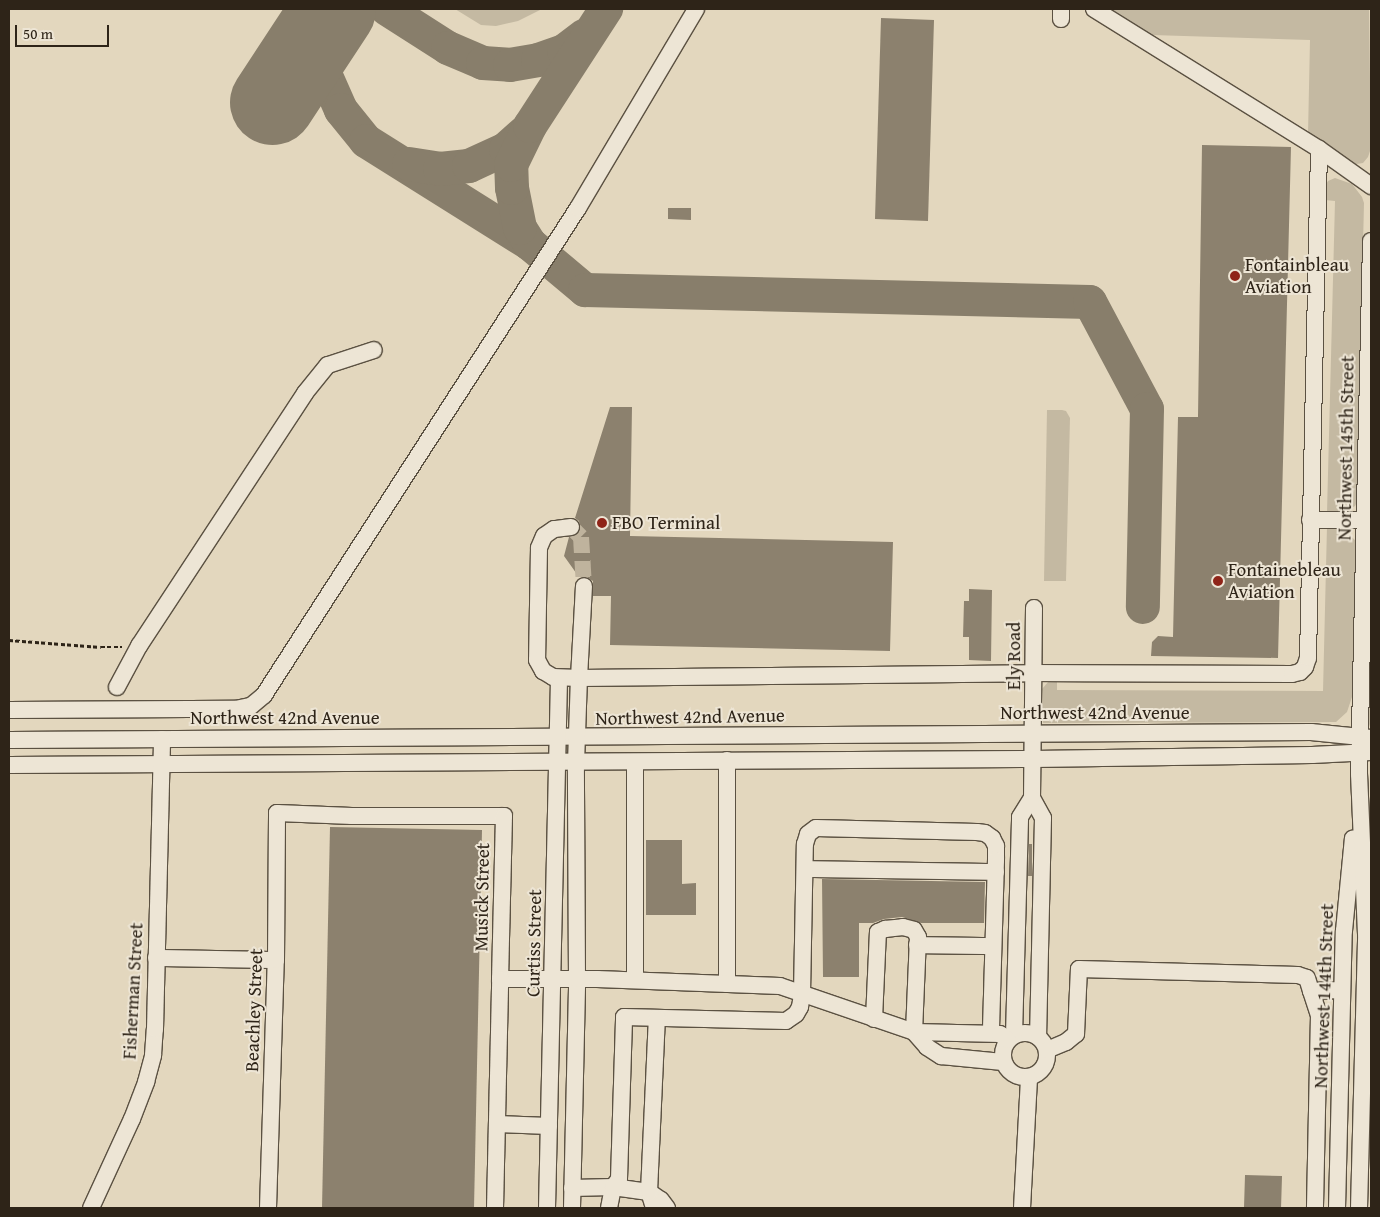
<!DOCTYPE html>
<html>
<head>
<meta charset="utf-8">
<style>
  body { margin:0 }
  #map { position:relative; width:1380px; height:1217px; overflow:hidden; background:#e3d7be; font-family:"Gentium Book Plus",serif }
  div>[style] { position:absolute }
  .green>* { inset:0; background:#c4b9a2 }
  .taxiway>* { height:34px; margin:-17px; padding:0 17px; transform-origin:17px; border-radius:17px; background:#887e6b }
  .runway>* { height:85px; margin:-42.5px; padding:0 42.5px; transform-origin:42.5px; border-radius:42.5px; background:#887e6b }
  .building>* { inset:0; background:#8c816e }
  .minor-tunnel>* { height:16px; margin-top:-8px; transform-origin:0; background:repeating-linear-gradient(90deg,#bfb39d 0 16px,transparent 0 24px) }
  .path>* { height:2.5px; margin-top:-1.25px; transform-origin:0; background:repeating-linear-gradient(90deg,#2e2418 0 4px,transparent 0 6.5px) }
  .roads { filter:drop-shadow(1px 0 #5b5142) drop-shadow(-1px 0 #5b5142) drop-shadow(0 1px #5b5142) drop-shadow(0 -1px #5b5142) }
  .minor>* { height:16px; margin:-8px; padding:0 8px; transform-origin:8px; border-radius:8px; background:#ede5d5 }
  .minor>.ring { margin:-8px; padding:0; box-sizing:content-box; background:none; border:16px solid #ede5d5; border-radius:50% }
  .dots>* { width:14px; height:14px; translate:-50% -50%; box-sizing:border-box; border:2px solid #ede5d5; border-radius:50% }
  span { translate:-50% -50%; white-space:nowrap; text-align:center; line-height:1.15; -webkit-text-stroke:4px #ede5d5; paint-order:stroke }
  .poi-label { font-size:19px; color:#2e2418 }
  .left { translate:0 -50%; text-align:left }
  .street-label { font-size:19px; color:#2e2418 }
  .frame { position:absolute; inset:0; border:10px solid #2e2418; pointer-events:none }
  .scale { position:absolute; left:15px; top:25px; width:94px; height:22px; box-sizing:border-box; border:2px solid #2e2418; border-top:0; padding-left:6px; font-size:15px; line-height:18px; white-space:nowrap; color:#2e2418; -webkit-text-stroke:4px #ede5d5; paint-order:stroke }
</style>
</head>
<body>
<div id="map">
  <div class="green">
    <i style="clip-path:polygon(455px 9px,542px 9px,518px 21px,496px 26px,481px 25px)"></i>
    <i style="clip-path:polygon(1111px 9px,1369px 9px,1371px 148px,1368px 157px,1363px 163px,1350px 165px,1339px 153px,1308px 134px,1310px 40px,1152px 35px)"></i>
    <i style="clip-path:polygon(1335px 178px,1352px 184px,1362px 197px,1364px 203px,1357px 502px,1355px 506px,1344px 512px,1327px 513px,1335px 201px,1325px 200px,1325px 186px,1328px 181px)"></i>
    <i style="clip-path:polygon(1047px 410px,1062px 410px,1066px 411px,1070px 418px,1066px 581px,1044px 581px)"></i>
    <i style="clip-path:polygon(1327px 526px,1342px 528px,1356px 541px,1352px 697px,1347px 712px,1336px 722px,1043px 723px,1041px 695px,1042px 689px,1049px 681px,1057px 681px,1057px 690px,1323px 691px)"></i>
    <i style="clip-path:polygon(1371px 540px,1371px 730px,1368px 721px)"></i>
  </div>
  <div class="taxiway">
    <i style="left:387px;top:9px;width:72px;rotate:32.6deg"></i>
    <i style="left:448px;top:48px;width:38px;rotate:23deg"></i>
    <i style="left:483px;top:63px;width:27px;rotate:4deg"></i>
    <i style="left:510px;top:65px;width:28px;rotate:-10deg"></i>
    <i style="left:538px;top:60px;width:28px;rotate:-19deg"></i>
    <i style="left:564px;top:51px;width:26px;rotate:-37deg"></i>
    <i style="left:311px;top:42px;width:74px;rotate:66.2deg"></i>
    <i style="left:341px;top:110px;width:40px;rotate:51deg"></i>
    <i style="left:366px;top:141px;width:194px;rotate:32.1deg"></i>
    <i style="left:530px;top:244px;width:72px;rotate:39.9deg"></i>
    <i style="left:585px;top:290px;width:505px;rotate:1.36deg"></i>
    <i style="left:1090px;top:302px;width:121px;rotate:62deg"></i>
    <i style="left:1147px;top:409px;width:198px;rotate:91.2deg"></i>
    <i style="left:409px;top:164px;width:31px;rotate:9deg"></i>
    <i style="left:440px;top:169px;width:29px;rotate:-6deg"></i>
    <i style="left:469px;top:166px;width:41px;rotate:-24.7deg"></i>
    <i style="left:506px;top:149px;width:25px;rotate:-42deg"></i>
    <i style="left:530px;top:244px;width:19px;rotate:-122deg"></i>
    <i style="left:520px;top:228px;width:41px;rotate:-101.3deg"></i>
    <i style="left:512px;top:188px;width:23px;rotate:-92deg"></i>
    <i style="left:511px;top:165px;width:43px;rotate:-64deg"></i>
    <i style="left:530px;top:126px;width:140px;rotate:-57deg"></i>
  </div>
  <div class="runway">
    <i style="left:272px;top:102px;width:111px;rotate:-56.7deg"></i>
  </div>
  <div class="building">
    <i style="clip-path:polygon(881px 18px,934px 20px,928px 221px,875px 219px)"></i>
    <i style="clip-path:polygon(1202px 145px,1291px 147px,1278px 658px,1151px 656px,1152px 642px,1158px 636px,1173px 637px,1178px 417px,1198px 417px)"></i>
    <i style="clip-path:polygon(668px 208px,691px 208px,691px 220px,668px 219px)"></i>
    <i style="clip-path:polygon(610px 407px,632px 407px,630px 536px,893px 542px,890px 651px,610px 645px,611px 596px,593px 596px,593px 581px,585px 576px,579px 577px,564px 556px,569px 537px,577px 535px,580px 530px,579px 521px,575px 518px)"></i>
    <i style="clip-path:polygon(969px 589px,992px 590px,991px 661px,969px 660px,969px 637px,963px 637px,964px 601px,969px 601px)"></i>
    <i style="clip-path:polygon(330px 827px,482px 830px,474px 1208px,322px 1208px)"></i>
    <i style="clip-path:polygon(646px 840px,682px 840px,682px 884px,696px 883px,696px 915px,646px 915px)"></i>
    <i style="clip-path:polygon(1029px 844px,1032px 844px,1032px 876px,1028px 876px)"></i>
    <i style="clip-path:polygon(822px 879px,985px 882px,984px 923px,921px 923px,902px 917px,884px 919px,873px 923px,859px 923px,859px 977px,823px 977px)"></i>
    <i style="clip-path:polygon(1245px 1175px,1282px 1176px,1281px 1208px,1244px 1208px)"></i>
  </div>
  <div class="minor-tunnel">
    <i style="left:571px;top:527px;width:14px;rotate:45deg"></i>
    <i style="left:581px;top:537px;width:49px;rotate:86.5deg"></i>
  </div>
  <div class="path">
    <i style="left:9px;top:640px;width:92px;rotate:4.4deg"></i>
    <i style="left:101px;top:647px;width:21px"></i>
  </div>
  <div class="roads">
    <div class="minor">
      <i style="left:1061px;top:9px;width:10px;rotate:90deg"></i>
      <i style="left:1094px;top:9px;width:265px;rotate:31.9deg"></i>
      <i style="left:1319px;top:149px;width:64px;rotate:35.4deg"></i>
      <i style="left:1310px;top:520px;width:61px"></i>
      <i style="left:571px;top:527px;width:17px;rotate:173deg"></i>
      <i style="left:554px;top:529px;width:12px;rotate:145deg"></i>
      <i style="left:544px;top:536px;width:13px;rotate:113deg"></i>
      <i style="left:539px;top:548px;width:112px;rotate:91deg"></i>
      <i style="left:537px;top:660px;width:13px;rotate:61deg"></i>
      <i style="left:543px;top:671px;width:12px;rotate:31deg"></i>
      <i style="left:553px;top:677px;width:26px;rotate:2deg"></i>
      <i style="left:579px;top:678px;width:92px;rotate:-86.9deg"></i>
      <i style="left:1034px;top:608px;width:190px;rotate:90.6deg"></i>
      <i style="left:1032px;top:798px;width:23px;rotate:61deg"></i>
      <i style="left:1043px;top:818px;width:219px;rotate:91.3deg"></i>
      <i style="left:117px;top:687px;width:47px;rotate:-61.8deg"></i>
      <i style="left:139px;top:646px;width:303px;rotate:-56.7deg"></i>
      <i style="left:305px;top:393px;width:36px;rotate:-51deg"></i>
      <i style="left:328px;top:365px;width:48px;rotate:-18.1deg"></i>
      <i style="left:9px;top:710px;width:226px;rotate:-0.3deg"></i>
      <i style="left:235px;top:709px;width:16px;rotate:-11deg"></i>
      <i style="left:251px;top:706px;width:17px;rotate:-40deg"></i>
      <i style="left:264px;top:695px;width:579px;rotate:-57.19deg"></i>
      <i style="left:578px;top:208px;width:231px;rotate:-59.3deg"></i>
      <i style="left:9px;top:740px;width:1302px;rotate:-0.35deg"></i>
      <i style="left:1311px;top:732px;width:60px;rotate:5.7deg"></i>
      <i style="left:635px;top:762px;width:218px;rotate:90deg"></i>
      <i style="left:9px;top:765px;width:1024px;rotate:-0.34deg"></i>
      <i style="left:1033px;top:759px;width:279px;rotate:-0.8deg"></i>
      <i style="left:1312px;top:755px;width:59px;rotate:-2.9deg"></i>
      <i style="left:805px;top:869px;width:191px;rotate:0.9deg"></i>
      <i style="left:917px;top:945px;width:76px;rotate:0.8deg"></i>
      <i style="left:156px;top:958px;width:120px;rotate:1deg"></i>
      <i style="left:727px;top:984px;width:224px;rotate:-90deg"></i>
      <i style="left:1311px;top:991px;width:25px;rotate:72deg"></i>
      <i style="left:1319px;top:1015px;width:193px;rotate:91.2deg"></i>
      <i style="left:874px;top:1019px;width:87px;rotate:-87.4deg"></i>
      <i style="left:878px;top:932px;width:8px;rotate:-23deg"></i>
      <i style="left:885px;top:929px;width:18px;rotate:-6deg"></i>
      <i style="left:903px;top:927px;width:11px;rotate:15deg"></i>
      <i style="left:914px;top:930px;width:8px;rotate:60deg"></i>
      <i style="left:918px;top:937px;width:95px;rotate:92.4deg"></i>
      <i style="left:914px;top:1032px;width:20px;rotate:49deg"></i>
      <i style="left:927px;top:1047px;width:17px;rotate:33deg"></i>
      <i style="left:941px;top:1056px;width:62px;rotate:5.5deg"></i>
      <i class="ring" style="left:1003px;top:1033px;width:28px;height:28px"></i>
      <i style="left:1014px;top:1035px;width:218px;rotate:-88.4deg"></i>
      <i style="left:1020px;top:817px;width:22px;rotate:-58deg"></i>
      <i style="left:1047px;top:1050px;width:21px;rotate:-23deg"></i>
      <i style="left:1066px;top:1042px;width:13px;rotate:-39deg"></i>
      <i style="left:1076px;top:1034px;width:65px;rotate:-87.4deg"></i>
      <i style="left:1079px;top:969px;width:219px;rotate:1.6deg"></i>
      <i style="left:1298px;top:975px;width:9px;rotate:18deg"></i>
      <i style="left:1307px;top:978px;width:14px;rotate:73deg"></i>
      <i style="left:1311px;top:991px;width:31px;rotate:-2deg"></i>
      <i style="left:497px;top:1124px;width:52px;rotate:2.2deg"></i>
      <i style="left:572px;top:1188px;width:41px;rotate:-1.4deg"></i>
      <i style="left:613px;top:1187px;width:10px;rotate:-53deg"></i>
      <i style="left:619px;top:1179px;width:162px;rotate:-88.2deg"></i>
      <i style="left:624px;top:1017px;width:162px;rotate:1.4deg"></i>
      <i style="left:786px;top:1021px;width:12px;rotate:-35deg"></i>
      <i style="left:796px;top:1014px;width:8px;rotate:-60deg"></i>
      <i style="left:800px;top:1007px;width:13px;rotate:-81deg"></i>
      <i style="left:802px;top:994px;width:150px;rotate:-88.9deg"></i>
      <i style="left:805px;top:844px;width:10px;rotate:-73deg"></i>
      <i style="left:808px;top:834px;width:10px;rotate:-37deg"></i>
      <i style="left:816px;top:828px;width:161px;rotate:1.4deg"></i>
      <i style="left:977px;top:832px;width:8px;rotate:7deg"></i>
      <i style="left:985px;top:833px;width:9px;rotate:36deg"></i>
      <i style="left:992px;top:838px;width:9px;rotate:63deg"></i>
      <i style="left:996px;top:846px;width:14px;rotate:90deg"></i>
      <i style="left:996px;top:860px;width:173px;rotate:91.7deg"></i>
      <i style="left:91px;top:1208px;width:98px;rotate:-65.3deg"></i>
      <i style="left:132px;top:1119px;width:40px;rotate:-69deg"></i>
      <i style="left:146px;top:1082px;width:28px;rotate:-75deg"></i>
      <i style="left:153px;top:1055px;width:26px;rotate:-86deg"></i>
      <i style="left:155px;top:1029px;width:290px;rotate:-88.6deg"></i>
      <i style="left:268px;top:1208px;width:248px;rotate:-88.2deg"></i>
      <i style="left:276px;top:960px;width:147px;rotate:-89.6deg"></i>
      <i style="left:277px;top:813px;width:75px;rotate:2.3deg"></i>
      <i style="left:352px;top:816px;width:152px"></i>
      <i style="left:504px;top:816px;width:163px;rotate:91.4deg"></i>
      <i style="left:500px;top:979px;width:97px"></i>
      <i style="left:597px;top:979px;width:183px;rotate:2.2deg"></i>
      <i style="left:780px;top:986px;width:142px;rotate:18.9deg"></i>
      <i style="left:914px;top:1032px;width:86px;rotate:1.3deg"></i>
      <i style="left:1000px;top:1034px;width:10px;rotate:37deg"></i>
      <i style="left:495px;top:1208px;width:229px;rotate:-88.7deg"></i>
      <i style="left:547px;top:1208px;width:530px;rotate:-88.7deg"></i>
      <i style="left:572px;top:1208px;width:229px;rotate:-88.7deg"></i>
      <i style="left:577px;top:979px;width:216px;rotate:-90.3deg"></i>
      <i style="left:576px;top:763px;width:85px;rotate:-88deg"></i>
      <i style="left:579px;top:678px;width:454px;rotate:-0.6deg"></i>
      <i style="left:1033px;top:673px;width:259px;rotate:0.2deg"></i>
      <i style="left:1292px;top:674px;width:8px;rotate:-14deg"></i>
      <i style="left:1300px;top:672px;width:7px;rotate:-45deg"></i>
      <i style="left:1305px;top:667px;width:9px;rotate:-72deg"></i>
      <i style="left:1308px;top:658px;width:509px;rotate:-88.76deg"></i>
      <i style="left:609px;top:1208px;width:21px;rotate:-79deg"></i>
      <i style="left:613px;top:1187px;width:36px;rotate:8deg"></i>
      <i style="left:649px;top:1192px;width:14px;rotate:34deg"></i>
      <i style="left:661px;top:1200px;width:10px;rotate:53deg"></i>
      <i style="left:654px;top:1208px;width:17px;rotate:-107deg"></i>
      <i style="left:649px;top:1192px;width:174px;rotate:-87.4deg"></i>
      <i style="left:1022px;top:1208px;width:130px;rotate:-86.9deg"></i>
      <i style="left:1337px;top:1208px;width:277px;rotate:-88.6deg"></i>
      <i style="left:1344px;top:931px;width:93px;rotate:-84.5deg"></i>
      <i style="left:1359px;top:1208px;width:274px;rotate:-88.5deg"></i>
      <i style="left:1366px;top:934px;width:160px;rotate:-92.5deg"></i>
      <i style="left:1359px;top:774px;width:533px;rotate:-88.71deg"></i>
    </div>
  </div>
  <div class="dots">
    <i style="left:1235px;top:276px;background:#8f2418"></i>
    <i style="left:602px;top:523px;background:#8f2418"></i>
    <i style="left:1218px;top:581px;background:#8f2418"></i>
  </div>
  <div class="poi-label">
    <span class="left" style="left:1245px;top:276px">Fontainbleau<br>Aviation</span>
    <span class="left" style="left:612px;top:523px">FBO Terminal</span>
    <span class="left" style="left:1228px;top:581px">Fontainebleau<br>Aviation</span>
  </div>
  <div class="street-label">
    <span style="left:1346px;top:448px;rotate:-89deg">Northwest 145th Street</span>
    <span style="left:1014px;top:656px;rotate:-90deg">Ely Road</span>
    <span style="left:1095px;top:713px">Northwest 42nd Avenue</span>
    <span style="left:690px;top:717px;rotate:-1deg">Northwest 42nd Avenue</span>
    <span style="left:285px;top:718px">Northwest 42nd Avenue</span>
    <span style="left:482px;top:897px;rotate:-89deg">Musick Street</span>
    <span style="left:534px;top:943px;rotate:-89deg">Curtiss Street</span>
    <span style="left:133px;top:991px;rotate:-87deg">Fisherman Street</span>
    <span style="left:1324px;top:996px;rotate:-88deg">Northwest 144th Street</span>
    <span style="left:254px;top:1010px;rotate:-88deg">Beachley Street</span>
  </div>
  <div class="frame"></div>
  <div class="scale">50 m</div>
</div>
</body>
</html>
